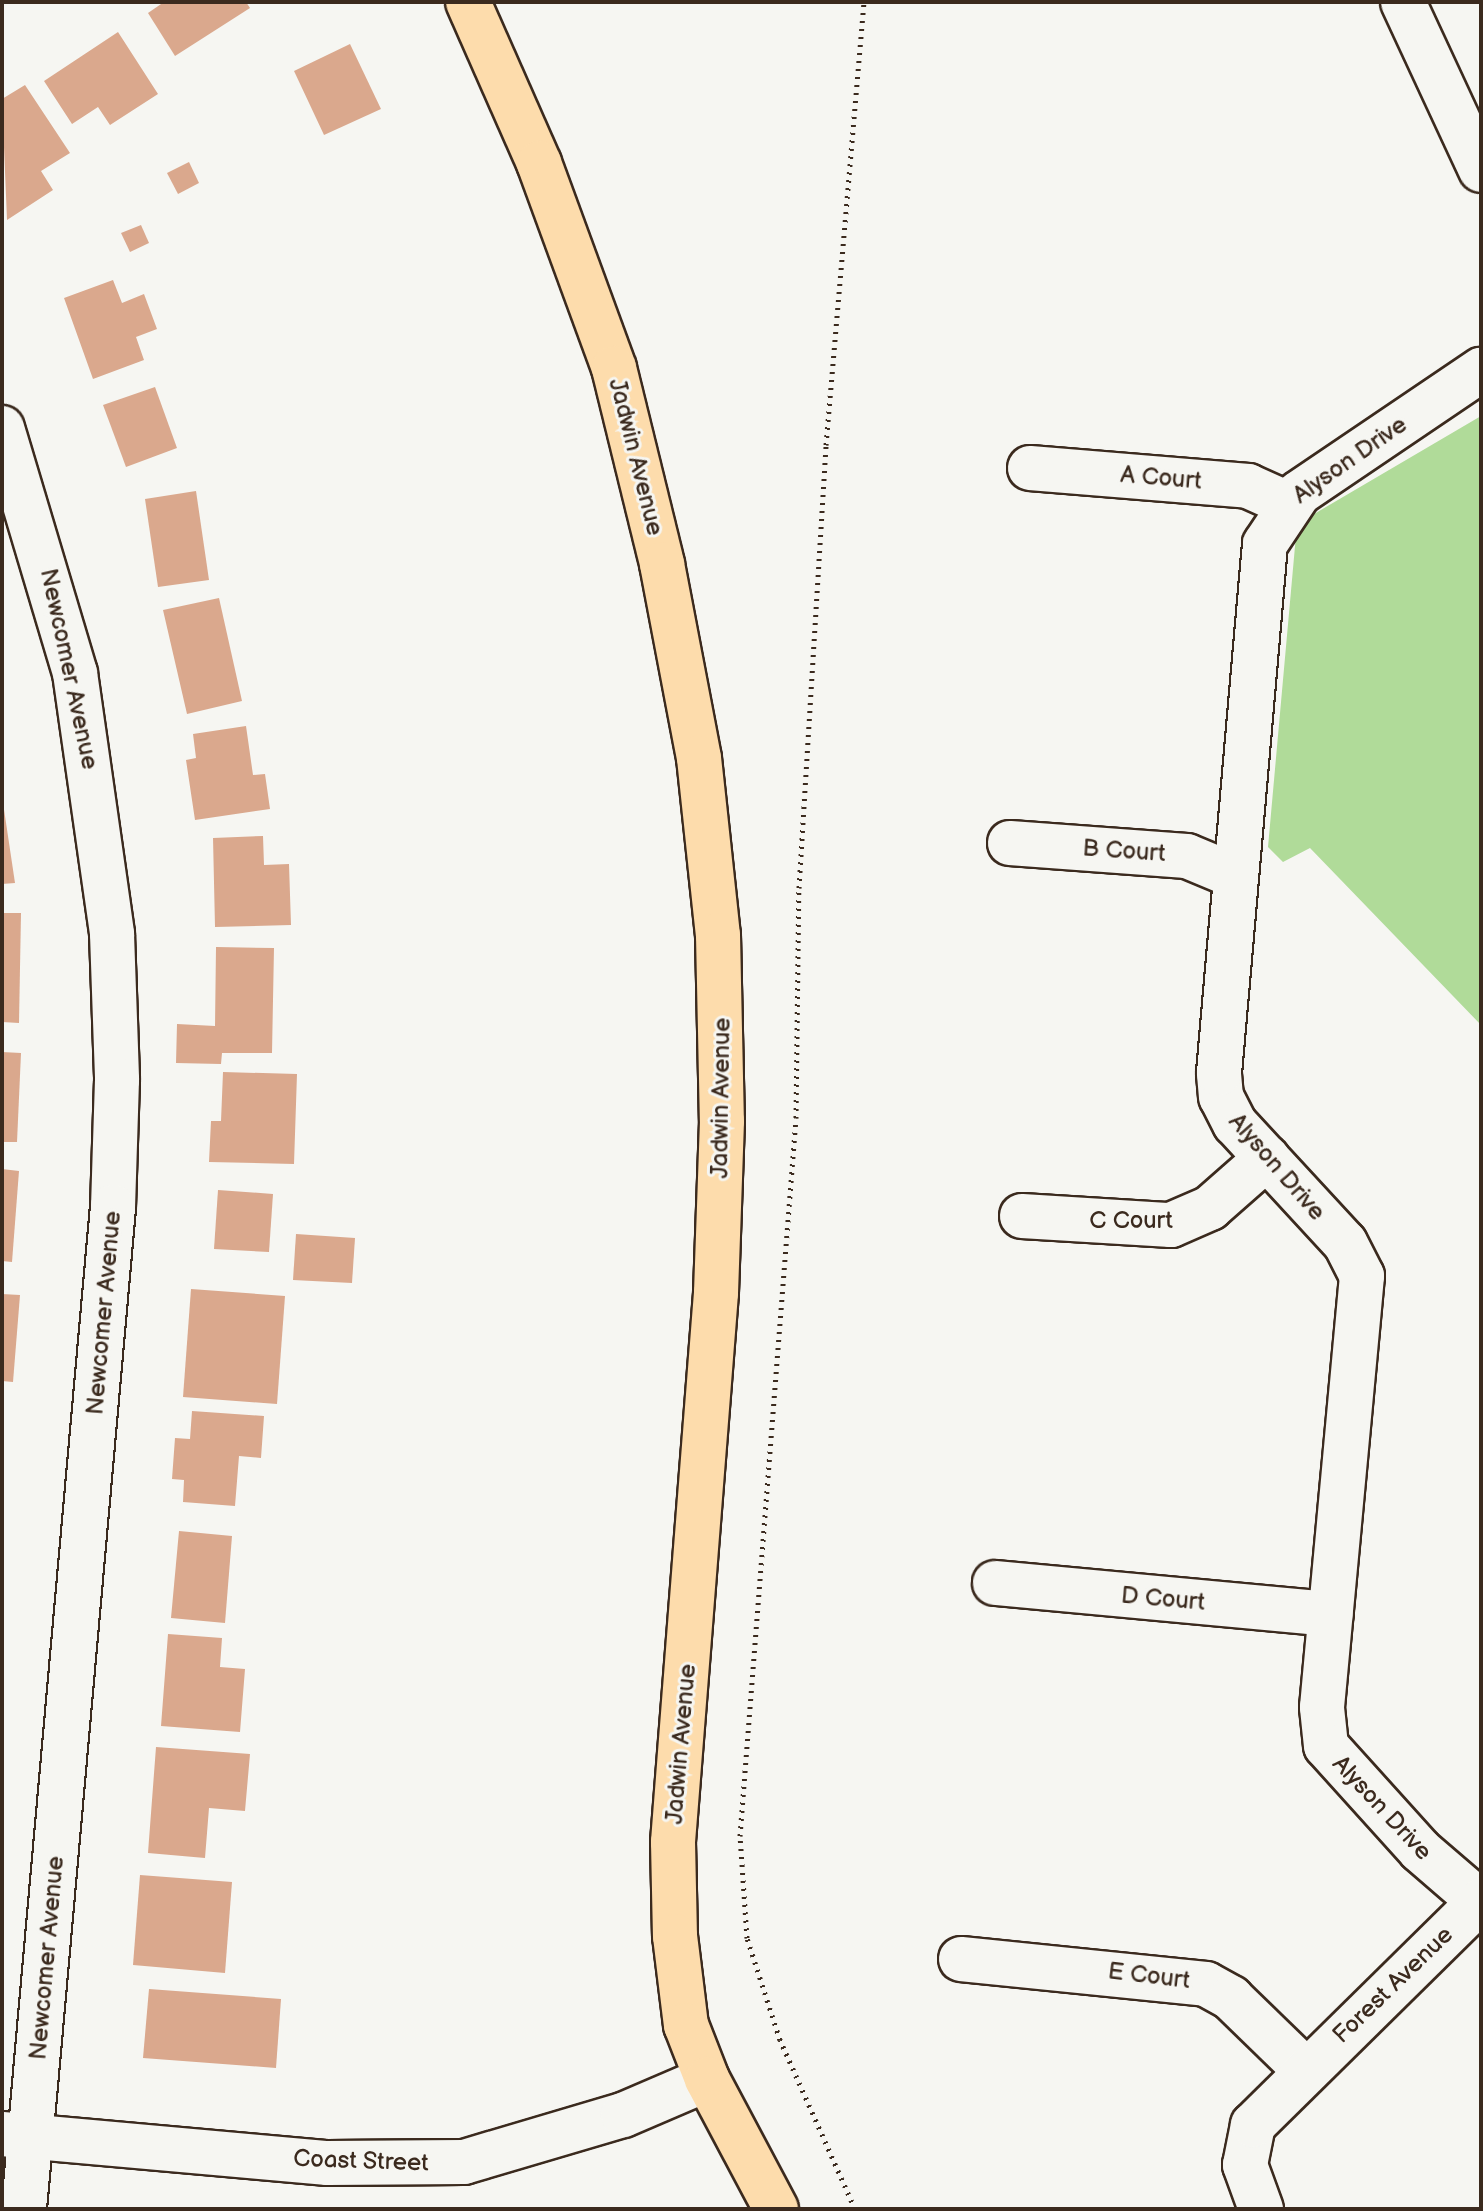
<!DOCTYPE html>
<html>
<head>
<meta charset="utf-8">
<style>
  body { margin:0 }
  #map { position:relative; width:1483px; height:2211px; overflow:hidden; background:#f6f6f2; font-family:"Balsamiq Sans",sans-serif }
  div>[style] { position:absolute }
  .green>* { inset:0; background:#b0db99 }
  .building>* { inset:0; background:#daa88d }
  .path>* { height:5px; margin-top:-2.5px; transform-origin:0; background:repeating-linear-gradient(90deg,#3b2a1e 0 2px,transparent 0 8px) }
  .roads { filter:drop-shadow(2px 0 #3b2a1e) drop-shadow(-2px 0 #3b2a1e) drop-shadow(0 2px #3b2a1e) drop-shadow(0 -2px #3b2a1e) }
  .street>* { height:44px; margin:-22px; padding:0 22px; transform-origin:22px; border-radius:22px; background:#f6f6f2 }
  .primary>* { height:44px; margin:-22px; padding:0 22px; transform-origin:22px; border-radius:22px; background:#fddcac }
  span { translate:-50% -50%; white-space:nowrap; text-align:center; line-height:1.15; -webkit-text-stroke:6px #f6f6f2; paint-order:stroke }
  .street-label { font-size:24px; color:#3b2a1e }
  .frame { position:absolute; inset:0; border:4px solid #3b2a1e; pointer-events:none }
</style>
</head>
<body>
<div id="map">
  <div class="green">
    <i style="clip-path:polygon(1481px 416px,1481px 1025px,1310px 848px,1283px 862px,1268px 847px,1297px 524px)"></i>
  </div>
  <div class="building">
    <i style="clip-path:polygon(164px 2px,246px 2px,250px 8px,175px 56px,148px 13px)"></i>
    <i style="clip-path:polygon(118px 32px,158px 94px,110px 125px,98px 107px,72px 124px,44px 81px)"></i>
    <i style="clip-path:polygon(350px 44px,381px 109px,324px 135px,294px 71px)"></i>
    <i style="clip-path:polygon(25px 85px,70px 153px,41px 171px,53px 190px,7px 220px,2px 99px)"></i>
    <i style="clip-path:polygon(189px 162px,199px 183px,178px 194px,167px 173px)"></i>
    <i style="clip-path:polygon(141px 225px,149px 243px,130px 252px,121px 233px)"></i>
    <i style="clip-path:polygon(113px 280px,122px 303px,144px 294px,157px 329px,136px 337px,144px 360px,93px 379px,64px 298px)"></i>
    <i style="clip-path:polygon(155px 387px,177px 448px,126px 467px,103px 405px)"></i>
    <i style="clip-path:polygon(196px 491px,209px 580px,158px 587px,145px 499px)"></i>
    <i style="clip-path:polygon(219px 598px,242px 701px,187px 714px,163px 610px)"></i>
    <i style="clip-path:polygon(246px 726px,253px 775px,265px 774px,270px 809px,195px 820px,186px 760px,196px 758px,193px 734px)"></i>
    <i style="clip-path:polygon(2px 796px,15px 883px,2px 884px)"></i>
    <i style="clip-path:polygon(263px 836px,264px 865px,289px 864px,291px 925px,215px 927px,213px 838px)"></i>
    <i style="clip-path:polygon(2px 913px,21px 913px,19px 1023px,2px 1022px)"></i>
    <i style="clip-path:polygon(216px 947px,274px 948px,272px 1053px,222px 1053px,221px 1064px,176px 1063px,177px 1024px,215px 1026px)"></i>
    <i style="clip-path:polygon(2px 1052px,21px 1053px,17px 1142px,2px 1142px)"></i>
    <i style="clip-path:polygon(223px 1072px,297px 1074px,294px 1164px,209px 1162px,211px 1121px,221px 1121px)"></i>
    <i style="clip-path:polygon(2px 1169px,19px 1171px,12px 1262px,2px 1261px)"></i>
    <i style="clip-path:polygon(218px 1190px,273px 1194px,269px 1252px,214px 1249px)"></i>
    <i style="clip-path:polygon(296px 1234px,355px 1238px,352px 1283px,293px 1280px)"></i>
    <i style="clip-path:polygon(191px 1289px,285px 1296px,277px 1404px,183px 1397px)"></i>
    <i style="clip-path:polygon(2px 1294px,20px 1295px,13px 1382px,2px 1381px)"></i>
    <i style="clip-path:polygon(192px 1411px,264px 1416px,261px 1458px,239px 1456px,235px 1506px,183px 1502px,184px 1480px,172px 1479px,175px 1438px,190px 1439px)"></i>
    <i style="clip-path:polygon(179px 1531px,232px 1536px,225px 1623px,171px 1618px)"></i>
    <i style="clip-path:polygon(168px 1634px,222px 1638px,220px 1667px,245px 1669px,240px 1732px,161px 1726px)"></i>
    <i style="clip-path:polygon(156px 1747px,250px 1754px,245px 1811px,209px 1808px,205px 1858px,148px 1853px)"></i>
    <i style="clip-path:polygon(140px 1875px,232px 1882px,225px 1973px,133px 1965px)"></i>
    <i style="clip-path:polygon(149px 1989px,281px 1999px,276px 2068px,143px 2058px)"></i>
  </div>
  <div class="path">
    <i style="left:855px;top:2209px;width:185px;rotate:-113.9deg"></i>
    <i style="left:780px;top:2040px;width:107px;rotate:-107.9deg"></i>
    <i style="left:747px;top:1938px;width:102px;rotate:-93.9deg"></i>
    <i style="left:740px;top:1836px;width:720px;rotate:-85.54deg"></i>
    <i style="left:796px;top:1118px;width:230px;rotate:-89.3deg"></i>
    <i style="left:799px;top:888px;width:444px;rotate:-86.5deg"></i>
    <i style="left:826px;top:445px;width:445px;rotate:-85.1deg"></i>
  </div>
  <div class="roads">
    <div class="street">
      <i style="left:1403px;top:2px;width:185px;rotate:65.1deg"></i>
      <i style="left:2px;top:428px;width:256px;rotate:73.4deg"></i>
      <i style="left:75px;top:673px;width:264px;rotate:81.9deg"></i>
      <i style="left:112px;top:934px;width:146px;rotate:88deg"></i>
      <i style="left:117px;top:1080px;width:127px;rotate:91.8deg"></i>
      <i style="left:113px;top:1207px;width:1006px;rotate:95.08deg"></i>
      <i style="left:1030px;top:468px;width:219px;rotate:4.7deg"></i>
      <i style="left:1248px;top:486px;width:44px;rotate:24.2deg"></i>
      <i style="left:1010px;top:843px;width:177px;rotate:4.2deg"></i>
      <i style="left:1187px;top:856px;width:52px;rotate:22.6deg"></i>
      <i style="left:1022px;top:1216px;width:149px;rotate:3.5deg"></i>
      <i style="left:1171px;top:1225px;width:43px;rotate:-23.6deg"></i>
      <i style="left:1210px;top:1208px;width:76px;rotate:-41.3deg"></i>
      <i style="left:995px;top:1583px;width:337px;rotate:5.3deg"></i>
      <i style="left:1479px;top:1901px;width:78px;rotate:-139.2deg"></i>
      <i style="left:1420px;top:1850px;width:140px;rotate:-132.1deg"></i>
      <i style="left:1326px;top:1746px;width:39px;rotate:-96deg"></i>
      <i style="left:1322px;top:1707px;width:433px;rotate:-84.7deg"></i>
      <i style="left:1362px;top:1276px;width:37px;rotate:-117deg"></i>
      <i style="left:1345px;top:1243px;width:162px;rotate:-132.7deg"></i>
      <i style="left:1235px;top:1124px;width:30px;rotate:-117deg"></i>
      <i style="left:1221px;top:1097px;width:24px;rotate:-95deg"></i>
      <i style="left:1219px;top:1073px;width:531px;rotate:-85.03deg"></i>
      <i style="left:1265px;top:544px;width:61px;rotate:-56.3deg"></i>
      <i style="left:1299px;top:493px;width:220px;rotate:-34.1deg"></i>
      <i style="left:961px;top:1959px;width:246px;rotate:5.8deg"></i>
      <i style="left:1206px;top:1984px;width:29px;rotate:29deg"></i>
      <i style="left:1231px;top:1998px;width:103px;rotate:44.2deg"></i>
      <i style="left:2px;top:2134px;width:327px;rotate:5.1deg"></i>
      <i style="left:328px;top:2163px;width:136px;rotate:-0.4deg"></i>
      <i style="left:464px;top:2162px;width:166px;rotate:-16.5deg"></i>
      <i style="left:623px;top:2115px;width:91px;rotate:-23.2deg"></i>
      <i style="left:1261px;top:2209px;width:47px;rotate:-110deg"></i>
      <i style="left:1245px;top:2165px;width:41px;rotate:-78.7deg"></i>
      <i style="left:1253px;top:2125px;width:320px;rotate:-44.6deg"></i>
    </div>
    <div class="primary">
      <i style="left:468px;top:2px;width:176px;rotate:66.2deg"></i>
      <i style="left:539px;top:163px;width:218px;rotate:69.9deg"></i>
      <i style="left:614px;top:368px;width:202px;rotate:76.2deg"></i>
      <i style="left:662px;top:564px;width:197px;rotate:79.2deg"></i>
      <i style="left:699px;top:758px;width:178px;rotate:83.9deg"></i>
      <i style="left:718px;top:935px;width:186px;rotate:88.8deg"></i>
      <i style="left:722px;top:1121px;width:172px;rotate:92deg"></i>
      <i style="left:716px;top:1293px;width:551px;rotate:94.48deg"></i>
      <i style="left:673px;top:1842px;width:94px;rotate:88.8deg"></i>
      <i style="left:675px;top:1936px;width:90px;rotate:83deg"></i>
      <i style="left:686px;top:2025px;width:58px;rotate:68.7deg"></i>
      <i style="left:707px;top:2079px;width:147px;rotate:62deg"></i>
    </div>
  </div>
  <div class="street-label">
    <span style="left:636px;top:457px;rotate:76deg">Jadwin Avenue</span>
    <span style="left:1350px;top:460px;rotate:-35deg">Alyson Drive</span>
    <span style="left:1161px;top:478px;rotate:5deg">A Court</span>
    <span style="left:69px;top:669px;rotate:78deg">Newcomer Avenue</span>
    <span style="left:1124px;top:851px;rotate:4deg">B Court</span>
    <span style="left:721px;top:1098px;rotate:-89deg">Jadwin Avenue</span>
    <span style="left:1277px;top:1167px;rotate:49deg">Alyson Drive</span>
    <span style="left:1131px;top:1221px">C Court</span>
    <span style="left:104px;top:1313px;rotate:-85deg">Newcomer Avenue</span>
    <span style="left:1163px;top:1599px;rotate:5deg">D Court</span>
    <span style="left:681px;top:1744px;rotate:-85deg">Jadwin Avenue</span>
    <span style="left:1382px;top:1808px;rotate:47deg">Alyson Drive</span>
    <span style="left:47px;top:1958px;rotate:-85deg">Newcomer Avenue</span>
    <span style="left:1149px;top:1976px;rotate:7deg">E Court</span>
    <span style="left:1393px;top:1985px;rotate:-44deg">Forest Avenue</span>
    <span style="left:361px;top:2161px;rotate:2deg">Coast Street</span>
  </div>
  <div class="frame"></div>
</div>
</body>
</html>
